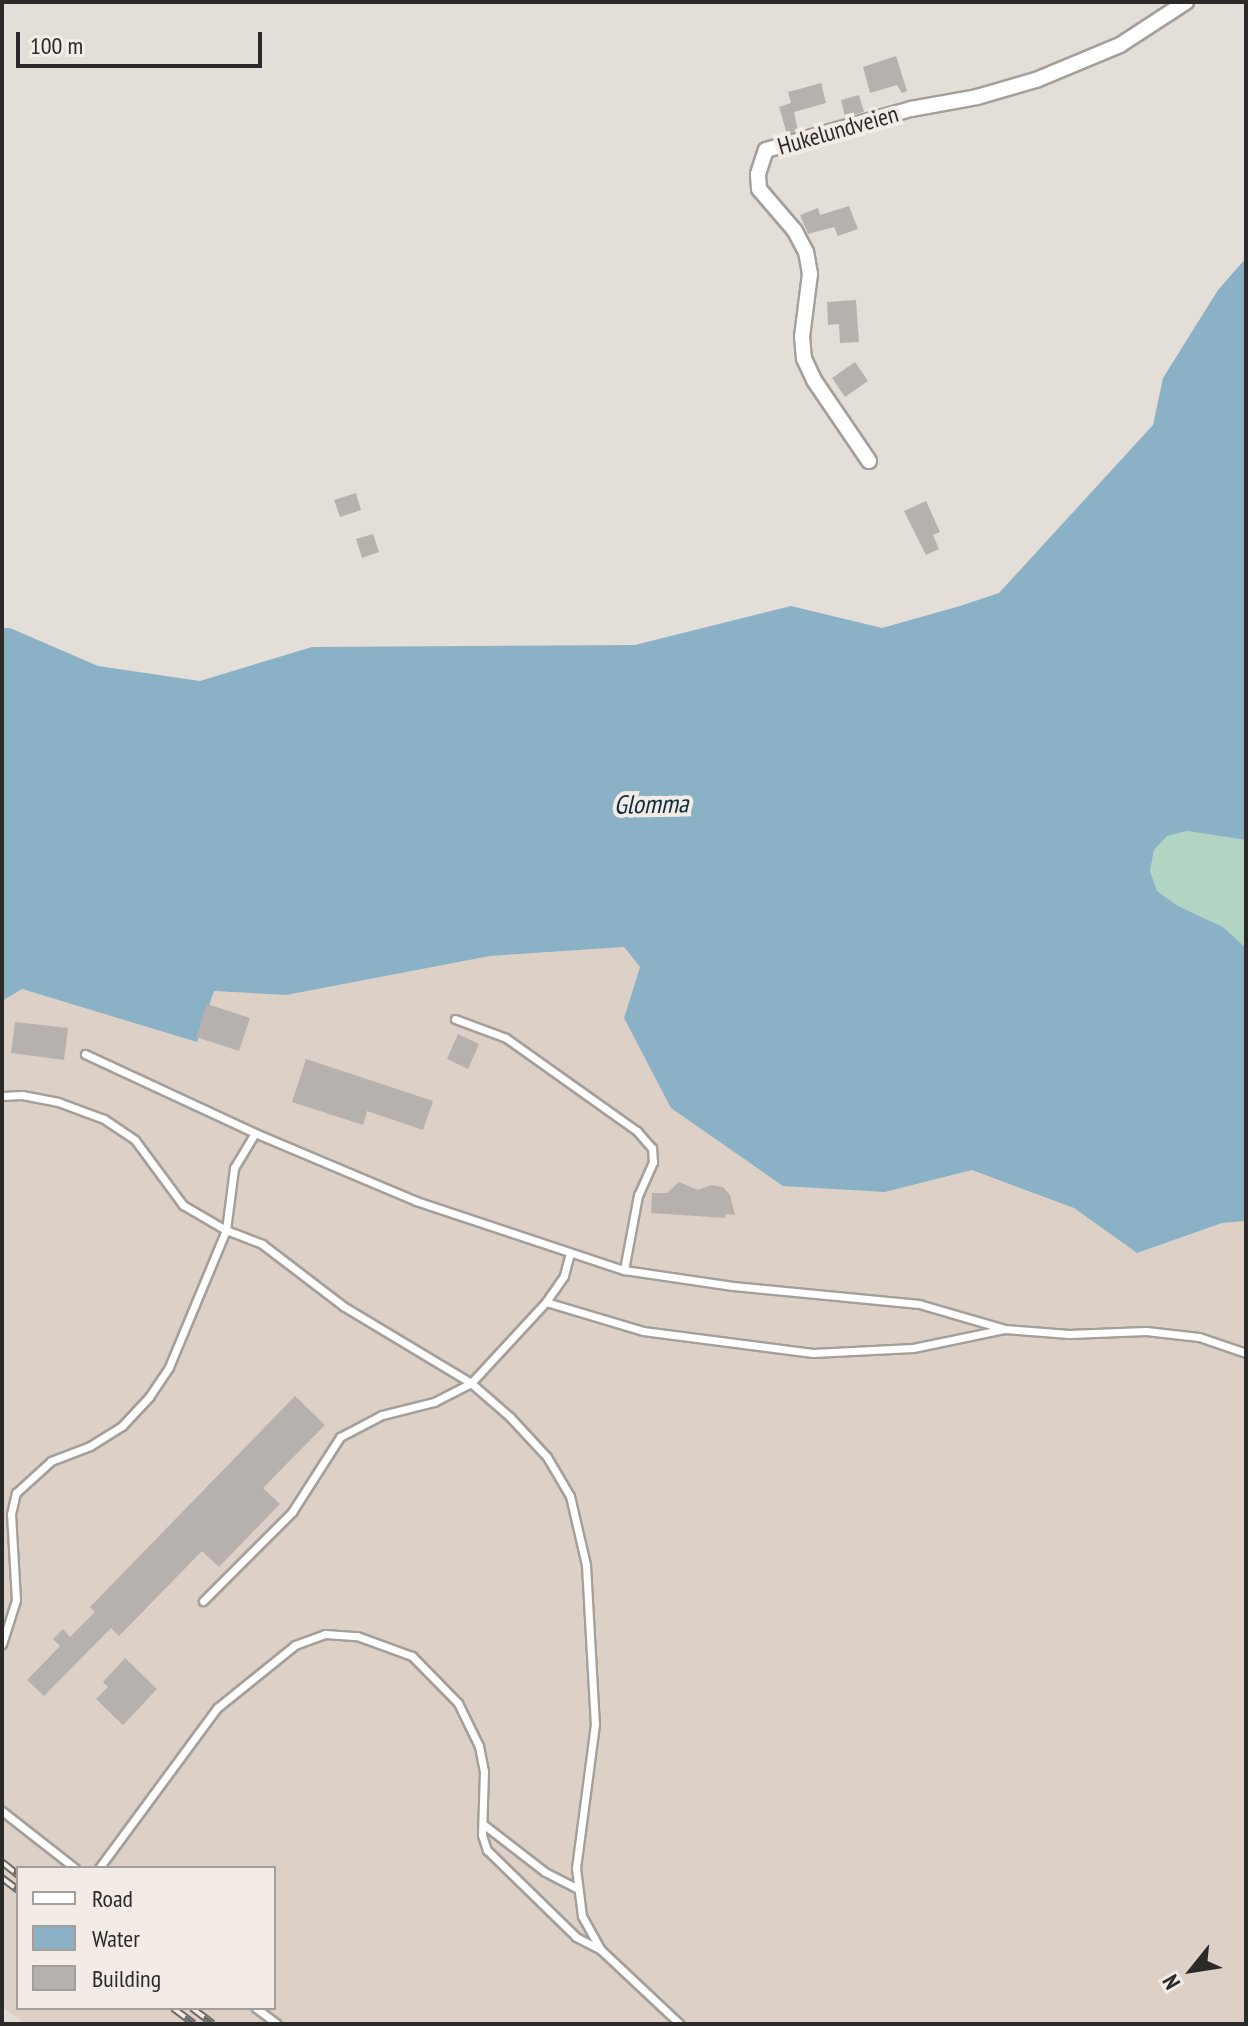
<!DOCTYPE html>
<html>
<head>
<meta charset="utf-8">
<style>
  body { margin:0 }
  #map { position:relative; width:1248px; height:2026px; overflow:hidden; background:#e4ded9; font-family:"PT Sans Narrow",sans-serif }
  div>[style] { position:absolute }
  .built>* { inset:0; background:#ddd0c6 }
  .green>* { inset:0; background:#b2d4c2 }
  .water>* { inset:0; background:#8ab1c5 }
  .building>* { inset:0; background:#b7b1ad }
  .roads { filter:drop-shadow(2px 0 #a59f9a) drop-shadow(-2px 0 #a59f9a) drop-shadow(0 2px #a59f9a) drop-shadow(0 -2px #a59f9a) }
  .service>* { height:7px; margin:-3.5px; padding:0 3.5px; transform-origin:3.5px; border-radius:3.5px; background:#fff }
  .minor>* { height:14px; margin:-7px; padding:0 7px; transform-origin:7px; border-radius:7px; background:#fff }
  .rail>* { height:8px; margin-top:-4px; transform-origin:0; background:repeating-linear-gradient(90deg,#f2ebe6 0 15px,#716d6a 0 30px); box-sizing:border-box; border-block:2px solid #716d6a }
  span { translate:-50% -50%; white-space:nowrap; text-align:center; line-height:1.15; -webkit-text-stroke:8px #f2ebe6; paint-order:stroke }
  .street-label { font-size:24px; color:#2c2a28 }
  .water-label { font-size:26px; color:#092d3c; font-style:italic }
  .frame { position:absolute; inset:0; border:4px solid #2c2a28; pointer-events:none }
  .legend { position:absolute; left:16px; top:1866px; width:260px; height:144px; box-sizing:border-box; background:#f2ebe6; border:2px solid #a39e9a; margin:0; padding:10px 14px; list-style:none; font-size:24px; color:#2c2a28 }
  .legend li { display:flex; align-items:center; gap:16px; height:40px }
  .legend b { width:40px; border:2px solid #a39e9a }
  .north { position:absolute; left:1152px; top:1930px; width:80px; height:80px; -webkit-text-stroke:6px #f2ebe6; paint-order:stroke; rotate:240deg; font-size:22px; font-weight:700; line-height:32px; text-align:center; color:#2c2a28 }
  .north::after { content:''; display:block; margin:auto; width:28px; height:36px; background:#2c2a28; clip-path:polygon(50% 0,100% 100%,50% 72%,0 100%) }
  .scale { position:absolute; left:16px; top:32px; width:246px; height:36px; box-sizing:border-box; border:4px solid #2c2a28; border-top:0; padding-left:10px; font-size:24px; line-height:28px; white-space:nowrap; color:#2c2a28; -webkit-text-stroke:6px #f2ebe6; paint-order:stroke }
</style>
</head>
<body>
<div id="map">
  <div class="built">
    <i style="clip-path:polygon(evenodd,624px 947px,640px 967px,624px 1018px,885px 1192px,972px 1170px,1074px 1208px,1137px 1253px,1222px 1223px,1246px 1221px,1246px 2024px,25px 2024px,2px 2007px,2px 1001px,22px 989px,197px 1042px,214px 991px,286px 995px,490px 956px,624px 947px,18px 1868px,274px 1868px,274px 2008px,18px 2008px,18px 1868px)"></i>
  </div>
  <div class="green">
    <i style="clip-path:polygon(1187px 831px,1246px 840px,1246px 948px,1223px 927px,1178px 906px,1157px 891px,1150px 871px,1154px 850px,1167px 836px)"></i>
  </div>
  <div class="water">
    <i style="clip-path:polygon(1246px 258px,1246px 840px,1187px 831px,1167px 836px,1154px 850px,1150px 871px,1157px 891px,1178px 906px,1223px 927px,1246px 948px,1246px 1221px,1222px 1223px,1137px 1253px,1074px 1208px,972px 1170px,885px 1192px,783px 1186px,671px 1108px,624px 1018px,640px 967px,624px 947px,490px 956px,286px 995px,214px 991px,197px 1042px,22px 989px,2px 1001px,2px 628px,10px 628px,98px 666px,200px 681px,312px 647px,635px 645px,791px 606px,882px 628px,960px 606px,999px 593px,1153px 425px,1163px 378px,1218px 290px)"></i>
  </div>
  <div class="building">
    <i style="clip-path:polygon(896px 56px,907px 91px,902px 93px,897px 85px,870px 93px,863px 67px)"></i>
    <i style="clip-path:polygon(821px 83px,826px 103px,794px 112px,798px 131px,787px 134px,779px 107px,791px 103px,788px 92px)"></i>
    <i style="clip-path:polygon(859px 95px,864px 112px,845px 117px,841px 100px)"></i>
    <i style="clip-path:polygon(849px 206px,858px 229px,838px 236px,834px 227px,808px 234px,800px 215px,818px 208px,820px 215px)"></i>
    <i style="clip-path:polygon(856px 300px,859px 342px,840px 343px,839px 324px,828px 325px,827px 302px)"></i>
    <i style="clip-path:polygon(855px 362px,868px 381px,845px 397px,832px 378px)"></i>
    <i style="clip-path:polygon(356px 493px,361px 510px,340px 517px,334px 500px)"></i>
    <i style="clip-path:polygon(926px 501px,940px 532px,933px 535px,939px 549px,926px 555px,904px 511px)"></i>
    <i style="clip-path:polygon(373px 534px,379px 552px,362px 558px,356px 539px)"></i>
    <i style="clip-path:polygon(207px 1004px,250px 1018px,239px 1051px,196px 1037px)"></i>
    <i style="clip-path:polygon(15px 1022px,68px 1028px,64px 1060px,11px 1053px)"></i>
    <i style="clip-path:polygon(458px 1034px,479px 1044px,468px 1069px,447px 1059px)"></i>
    <i style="clip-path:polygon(306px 1059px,433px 1101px,423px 1130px,367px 1111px,363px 1125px,292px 1102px)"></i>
    <i style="clip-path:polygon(679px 1182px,698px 1190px,711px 1185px,723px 1187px,730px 1195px,735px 1215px,726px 1214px,725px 1218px,651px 1213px,652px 1193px,667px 1193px)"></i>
    <i style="clip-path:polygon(295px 1396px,325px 1425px,263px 1488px,280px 1504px,219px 1567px,202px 1551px,119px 1636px,111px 1628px,44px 1696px,27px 1680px,60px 1646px,53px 1639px,63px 1629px,70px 1637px,95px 1612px,90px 1607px)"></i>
    <i style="clip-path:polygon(125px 1658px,157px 1689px,123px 1725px,96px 1699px,108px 1687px,103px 1682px)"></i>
  </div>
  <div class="roads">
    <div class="service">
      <i style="left:455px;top:1019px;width:54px;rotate:20.4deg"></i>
      <i style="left:506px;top:1038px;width:161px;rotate:35.4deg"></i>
      <i style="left:637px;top:1131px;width:23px;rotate:49deg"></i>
      <i style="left:652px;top:1148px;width:14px;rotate:86deg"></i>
      <i style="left:653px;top:1162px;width:36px;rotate:114deg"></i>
      <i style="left:638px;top:1195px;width:76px;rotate:100.6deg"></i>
      <i style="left:85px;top:1054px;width:187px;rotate:24.9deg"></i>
      <i style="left:255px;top:1133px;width:175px;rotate:22.9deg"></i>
      <i style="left:416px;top:1201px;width:219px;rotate:18.4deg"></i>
      <i style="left:624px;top:1270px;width:110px;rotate:8.4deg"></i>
      <i style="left:733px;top:1286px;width:187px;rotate:5.5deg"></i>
      <i style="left:919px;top:1304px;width:90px;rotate:16.2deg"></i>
      <i style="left:2px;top:1096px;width:20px;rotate:-3deg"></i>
      <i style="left:22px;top:1095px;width:37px;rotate:11deg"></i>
      <i style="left:58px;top:1102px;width:49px;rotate:20.3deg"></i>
      <i style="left:104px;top:1119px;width:37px;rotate:34deg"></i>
      <i style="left:135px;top:1140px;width:81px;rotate:53.6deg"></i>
      <i style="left:183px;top:1205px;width:50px;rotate:30.2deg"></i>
      <i style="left:226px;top:1230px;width:39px;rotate:21deg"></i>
      <i style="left:262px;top:1244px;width:102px;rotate:37.4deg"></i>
      <i style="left:343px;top:1306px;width:149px;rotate:31deg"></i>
      <i style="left:471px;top:1383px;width:52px;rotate:41.1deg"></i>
      <i style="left:510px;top:1417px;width:54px;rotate:47.2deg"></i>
      <i style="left:547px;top:1457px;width:45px;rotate:59.5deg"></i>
      <i style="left:570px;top:1496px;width:71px;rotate:76.9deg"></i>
      <i style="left:586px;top:1565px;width:159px;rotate:86.8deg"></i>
      <i style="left:595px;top:1724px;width:145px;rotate:97.5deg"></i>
      <i style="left:576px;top:1868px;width:48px;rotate:82.9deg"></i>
      <i style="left:582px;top:1916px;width:38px;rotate:61deg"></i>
      <i style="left:600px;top:1949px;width:110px;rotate:43.2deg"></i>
      <i style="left:570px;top:1253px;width:24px;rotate:105deg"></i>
      <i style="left:564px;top:1276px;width:32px;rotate:125deg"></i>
      <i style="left:546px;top:1302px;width:101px;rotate:16.6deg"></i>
      <i style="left:643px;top:1331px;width:171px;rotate:7.4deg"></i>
      <i style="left:813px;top:1353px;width:100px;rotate:-2.9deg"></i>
      <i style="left:913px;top:1348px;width:94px;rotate:-11.7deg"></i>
      <i style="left:1005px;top:1329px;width:64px;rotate:4.5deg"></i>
      <i style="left:1069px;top:1334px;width:77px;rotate:-2.2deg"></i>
      <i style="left:1146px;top:1331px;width:53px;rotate:6.5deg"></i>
      <i style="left:1199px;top:1337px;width:50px;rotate:18.8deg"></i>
      <i style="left:203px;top:1601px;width:126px;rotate:-45deg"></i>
      <i style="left:292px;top:1512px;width:89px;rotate:-57.4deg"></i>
      <i style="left:340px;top:1437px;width:47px;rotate:-27.6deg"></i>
      <i style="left:382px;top:1415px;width:54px;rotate:-14deg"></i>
      <i style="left:434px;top:1402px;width:42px;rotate:-27.2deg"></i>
      <i style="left:471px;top:1383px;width:110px;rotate:-47.2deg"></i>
      <i style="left:2px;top:1644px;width:46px;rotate:-72.3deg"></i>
      <i style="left:16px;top:1600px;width:86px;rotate:-93.3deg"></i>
      <i style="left:11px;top:1514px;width:22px;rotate:-77deg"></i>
      <i style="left:16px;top:1493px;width:47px;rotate:-42.4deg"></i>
      <i style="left:51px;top:1461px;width:42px;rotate:-21deg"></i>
      <i style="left:90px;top:1446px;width:38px;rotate:-32deg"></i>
      <i style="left:122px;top:1426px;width:40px;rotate:-47deg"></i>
      <i style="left:149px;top:1397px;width:36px;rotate:-56deg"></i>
      <i style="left:169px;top:1367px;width:148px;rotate:-67.4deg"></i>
      <i style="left:226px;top:1230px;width:63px;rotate:-82.6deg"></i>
      <i style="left:234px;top:1168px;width:41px;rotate:-59deg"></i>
      <i style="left:2px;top:1811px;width:93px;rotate:38deg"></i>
      <i style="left:483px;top:1824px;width:78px;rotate:37.7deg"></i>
      <i style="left:545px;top:1872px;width:37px;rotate:27deg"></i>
      <i style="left:99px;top:1868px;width:199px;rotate:-53.6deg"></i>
      <i style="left:217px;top:1708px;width:100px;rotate:-38.9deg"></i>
      <i style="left:295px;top:1645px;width:32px;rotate:-20deg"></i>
      <i style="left:325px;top:1634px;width:32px;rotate:4deg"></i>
      <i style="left:357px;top:1636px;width:59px;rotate:20deg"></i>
      <i style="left:412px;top:1656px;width:66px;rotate:45.6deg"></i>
      <i style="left:458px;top:1703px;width:48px;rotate:64deg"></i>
      <i style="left:479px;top:1746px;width:25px;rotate:79deg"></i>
      <i style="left:484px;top:1771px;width:64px;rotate:91.8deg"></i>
      <i style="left:482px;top:1835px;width:16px;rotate:72deg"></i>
      <i style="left:487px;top:1850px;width:124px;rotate:44.3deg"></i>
      <i style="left:576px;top:1937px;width:27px;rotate:27deg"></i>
      <i style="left:256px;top:2008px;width:26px;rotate:37deg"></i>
    </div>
    <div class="minor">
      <i style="left:869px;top:461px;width:98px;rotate:-124.2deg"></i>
      <i style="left:814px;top:380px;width:23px;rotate:-115deg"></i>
      <i style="left:804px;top:359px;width:22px;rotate:-95deg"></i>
      <i style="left:802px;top:337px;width:64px;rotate:-82.8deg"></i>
      <i style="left:810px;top:274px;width:22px;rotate:-100deg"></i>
      <i style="left:806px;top:252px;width:24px;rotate:-118deg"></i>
      <i style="left:795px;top:231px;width:55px;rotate:-130.6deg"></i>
      <i style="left:759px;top:189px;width:15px;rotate:-94deg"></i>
      <i style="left:758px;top:174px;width:25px;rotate:-72deg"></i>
      <i style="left:766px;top:150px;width:151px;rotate:-15.8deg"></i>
      <i style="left:911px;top:109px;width:67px;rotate:-10.3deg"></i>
      <i style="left:977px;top:97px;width:61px;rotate:-16.1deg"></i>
      <i style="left:1036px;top:80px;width:91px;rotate:-22.6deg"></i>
      <i style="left:1120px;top:45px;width:79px;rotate:-33.1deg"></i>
    </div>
  </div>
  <div class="rail">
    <i style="left:2px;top:1862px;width:21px;rotate:39deg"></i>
    <i style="left:2px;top:1878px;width:20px;rotate:37deg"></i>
    <i style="left:173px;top:2008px;width:26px;rotate:37deg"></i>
    <i style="left:192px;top:2008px;width:26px;rotate:37deg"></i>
  </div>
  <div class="street-label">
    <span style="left:838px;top:130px;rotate:-16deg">Hukelundveien</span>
  </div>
  <div class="water-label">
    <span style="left:651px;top:804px;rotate:-1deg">Glomma</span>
  </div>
  <div class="frame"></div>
  <ul class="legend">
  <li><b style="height:10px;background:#fff"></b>Road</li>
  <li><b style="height:22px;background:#8ab1c5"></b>Water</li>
  <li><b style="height:22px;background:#b7b1ad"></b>Building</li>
  </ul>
  <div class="north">N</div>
  <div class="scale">100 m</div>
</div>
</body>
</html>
